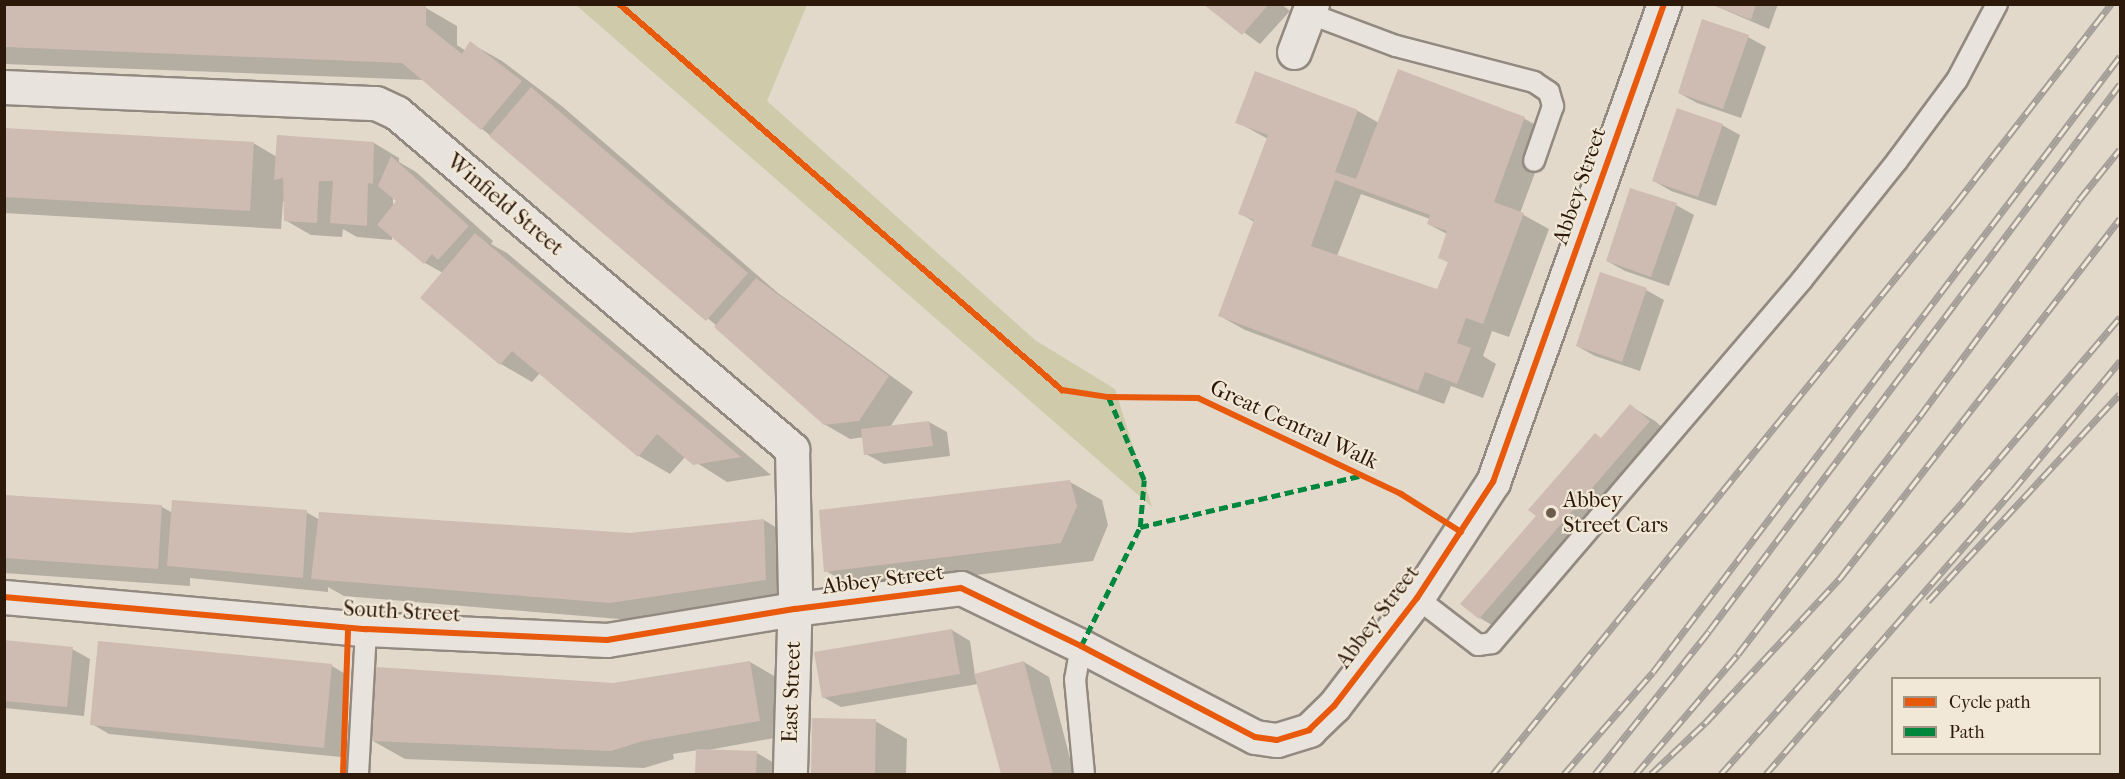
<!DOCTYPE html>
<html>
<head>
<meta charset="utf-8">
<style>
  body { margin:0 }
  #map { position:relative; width:2125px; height:779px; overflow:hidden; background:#e2d9cb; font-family:"IM FELL French Canon",serif }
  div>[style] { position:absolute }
  .green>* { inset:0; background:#cecaaa }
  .shadow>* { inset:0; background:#0003 }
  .building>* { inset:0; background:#cebbb1 }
  .roads { filter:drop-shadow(2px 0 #928a81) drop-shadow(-2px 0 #928a81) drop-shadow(0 2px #928a81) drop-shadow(0 -2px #928a81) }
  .lane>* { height:20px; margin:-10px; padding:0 10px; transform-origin:10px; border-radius:10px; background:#e8e4dd }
  .street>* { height:33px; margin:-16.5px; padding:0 16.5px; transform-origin:16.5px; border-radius:16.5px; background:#e8e4dd }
  .rail>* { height:7px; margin-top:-3.5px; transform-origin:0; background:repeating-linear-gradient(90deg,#f2e8d7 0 14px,#a49e98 0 28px); box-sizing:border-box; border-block:2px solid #a49e98 }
  .quiet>* { height:4.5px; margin-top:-2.25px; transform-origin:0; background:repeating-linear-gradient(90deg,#00873e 0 9px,transparent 0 13.5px) }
  .cycleway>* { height:6px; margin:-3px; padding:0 3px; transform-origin:3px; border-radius:3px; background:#e8590c }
  .dots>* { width:16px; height:16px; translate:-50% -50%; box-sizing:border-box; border:3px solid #f2e8d7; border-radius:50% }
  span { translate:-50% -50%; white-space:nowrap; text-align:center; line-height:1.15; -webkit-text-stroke:4.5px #f2e8d7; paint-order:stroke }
  .street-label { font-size:22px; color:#2d190a }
  .poi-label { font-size:22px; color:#2d190a }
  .left { translate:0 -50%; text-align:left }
  .frame { position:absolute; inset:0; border:6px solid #2d190a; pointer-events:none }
  .legend { position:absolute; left:1891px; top:677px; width:210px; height:78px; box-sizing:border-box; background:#f2e8d7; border:2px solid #a39585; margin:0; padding:8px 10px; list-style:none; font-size:18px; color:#2d190a }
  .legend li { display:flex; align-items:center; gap:12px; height:30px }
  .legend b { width:30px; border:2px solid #a39585 }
</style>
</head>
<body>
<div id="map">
  <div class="green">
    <i style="clip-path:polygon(576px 5px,807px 5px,767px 101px,1035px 340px,1115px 389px,1152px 507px)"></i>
  </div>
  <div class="shadow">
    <i style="clip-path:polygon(4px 4px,368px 4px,426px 8px,457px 26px,457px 45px,466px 51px,470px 43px,502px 61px,563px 107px,778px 293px,913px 392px,890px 427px,929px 422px,947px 432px,950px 456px,884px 464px,866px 454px,864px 437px,850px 439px,824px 424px,717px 326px,424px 80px,4px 64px)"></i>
    <i style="clip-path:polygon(1205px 4px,1281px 4px,1290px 11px,1260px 44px)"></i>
    <i style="clip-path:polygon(1711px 4px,1778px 4px,1769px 29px)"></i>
    <i style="clip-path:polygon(1748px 37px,1766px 47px,1741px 118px,1697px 103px,1679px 93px)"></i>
    <i style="clip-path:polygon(evenodd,1399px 71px,1525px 119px,1550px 133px,1520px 213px,1549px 229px,1509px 337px,1492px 331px,1483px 356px,1496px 364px,1483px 398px,1451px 386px,1444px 404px,1245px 330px,1220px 316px,1254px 222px,1240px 213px,1268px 139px,1237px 122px,1255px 73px,1358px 111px,1379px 123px,1399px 71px,1361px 194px,1430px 219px,1428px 224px,1447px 234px,1439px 257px,1450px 263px,1438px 291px,1337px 256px,1361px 194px)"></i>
    <i style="clip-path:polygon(1722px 125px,1740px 135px,1716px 206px,1671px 191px,1654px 181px)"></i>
    <i style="clip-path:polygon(evenodd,4px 129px,253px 143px,277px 157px,374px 143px,399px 158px,399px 162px,416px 172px,493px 241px,491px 244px,507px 253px,771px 475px,727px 482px,686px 456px,670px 474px,639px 456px,540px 373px,532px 382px,501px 364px,443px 273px,425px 263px,392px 236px,392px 240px,357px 237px,343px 229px,342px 237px,311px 235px,285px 220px,285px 202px,283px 201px,281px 229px,4px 213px,4px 129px,393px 197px,398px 201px,393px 208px,393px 197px)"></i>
    <i style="clip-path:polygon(1676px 205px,1694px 215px,1669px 286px,1625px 271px,1607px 261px)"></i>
    <i style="clip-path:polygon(1646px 290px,1664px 300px,1640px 371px,1595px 356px,1577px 346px)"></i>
    <i style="clip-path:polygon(1630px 406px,1655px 421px,1674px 437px,1505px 633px,1480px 618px,1462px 603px)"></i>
    <i style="clip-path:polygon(1070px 482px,1102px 500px,1108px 525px,1093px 561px,858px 589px,826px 571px)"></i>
    <i style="clip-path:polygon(4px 496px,162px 507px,173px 513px,306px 512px,320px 520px,630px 535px,764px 520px,795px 539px,797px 598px,643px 621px,344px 596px,328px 587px,328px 592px,190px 578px,190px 586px,4px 573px)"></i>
    <i style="clip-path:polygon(952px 630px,970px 641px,975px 675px,1024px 662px,1049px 677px,1074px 774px,1002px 774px,978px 684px,841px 707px,823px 697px)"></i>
    <i style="clip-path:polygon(4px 642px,72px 649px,90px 659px,84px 716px,4px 708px)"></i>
    <i style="clip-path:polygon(750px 662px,776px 677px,785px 736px,703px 751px,757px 753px,788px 771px,788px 774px,697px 774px,698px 750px,673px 754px,674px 759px,644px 768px,405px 759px,373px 741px,613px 684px)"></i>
    <i style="clip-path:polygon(332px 666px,349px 676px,341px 757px,109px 734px,92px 724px)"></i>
    <i style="clip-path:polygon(813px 719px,875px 721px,907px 739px,906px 774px,812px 774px)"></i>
  </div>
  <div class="building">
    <i style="clip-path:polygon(4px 4px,426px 6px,426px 25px,462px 54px,470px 41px,522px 81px,481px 130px,402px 63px,4px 47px)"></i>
    <i style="clip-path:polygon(1203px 4px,1269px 4px,1242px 35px)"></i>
    <i style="clip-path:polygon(1711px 4px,1756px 4px,1751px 20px)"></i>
    <i style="clip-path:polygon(1702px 19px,1749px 35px,1723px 109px,1678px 93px)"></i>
    <i style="clip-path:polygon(evenodd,1398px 69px,1525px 117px,1494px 202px,1524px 213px,1483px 324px,1466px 318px,1457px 343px,1471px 348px,1457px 384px,1425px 372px,1418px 391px,1218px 316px,1254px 220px,1238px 214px,1268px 135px,1235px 123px,1255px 71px,1358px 110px,1335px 172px,1356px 179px,1398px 69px,1335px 180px,1430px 215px,1427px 224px,1447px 231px,1438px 258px,1448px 262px,1437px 289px,1311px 246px,1335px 180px)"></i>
    <i style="clip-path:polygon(531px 87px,748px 273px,706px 321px,489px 136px)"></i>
    <i style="clip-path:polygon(1677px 108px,1723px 124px,1698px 197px,1652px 181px)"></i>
    <i style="clip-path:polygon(4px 128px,254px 142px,250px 211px,4px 197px)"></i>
    <i style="clip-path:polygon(277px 135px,374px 142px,373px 184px,368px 183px,367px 226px,330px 223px,333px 181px,319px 181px,317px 223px,284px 221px,283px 178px,274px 180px)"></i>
    <i style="clip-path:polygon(391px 156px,469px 226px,438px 260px,432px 254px,424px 264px,377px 225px,396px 201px,378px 186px)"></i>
    <i style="clip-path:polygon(1630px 188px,1677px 203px,1651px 277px,1606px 261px)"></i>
    <i style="clip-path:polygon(475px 233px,741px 457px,693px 465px,657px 434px,638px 457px,512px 351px,500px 365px,420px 298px)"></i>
    <i style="clip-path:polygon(1600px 272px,1647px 288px,1622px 362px,1576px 346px)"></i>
    <i style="clip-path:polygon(756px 278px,889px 376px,859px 421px,824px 425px,714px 327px)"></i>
    <i style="clip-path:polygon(1630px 404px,1650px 421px,1479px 619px,1460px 604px,1536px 516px,1528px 510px,1595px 433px,1601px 438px)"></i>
    <i style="clip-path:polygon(929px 421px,933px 446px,864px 455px,861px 429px)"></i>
    <i style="clip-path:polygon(1070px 480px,1077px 506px,1061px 543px,824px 572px,819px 510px)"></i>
    <i style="clip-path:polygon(4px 495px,162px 505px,158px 569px,4px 558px)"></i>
    <i style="clip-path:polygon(172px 500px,307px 510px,303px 578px,167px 566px)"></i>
    <i style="clip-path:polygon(319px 512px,630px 533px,764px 519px,766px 580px,610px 603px,311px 579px)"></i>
    <i style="clip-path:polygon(952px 629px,960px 674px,822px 698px,814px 652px)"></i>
    <i style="clip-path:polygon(4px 640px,73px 647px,67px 707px,4px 701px)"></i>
    <i style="clip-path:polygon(98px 641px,332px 664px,324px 748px,90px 725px)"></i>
    <i style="clip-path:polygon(750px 661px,760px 721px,643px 741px,611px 751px,371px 741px,376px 667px,613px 683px)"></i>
    <i style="clip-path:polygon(1024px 661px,1053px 774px,1001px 774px,974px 674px)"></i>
    <i style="clip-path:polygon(812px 718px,876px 719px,875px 774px,811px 774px)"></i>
    <i style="clip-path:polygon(696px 749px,757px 751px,756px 774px,695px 774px)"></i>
  </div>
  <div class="roads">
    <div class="lane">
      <i style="left:1308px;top:13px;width:94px;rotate:20.6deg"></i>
      <i style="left:1396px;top:46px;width:143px;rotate:14.6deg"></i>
      <i style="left:1534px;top:82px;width:18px;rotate:34deg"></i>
      <i style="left:1549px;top:92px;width:15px;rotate:74deg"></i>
      <i style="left:1553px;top:106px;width:58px;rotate:109.1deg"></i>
      <i style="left:1417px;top:598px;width:77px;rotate:37.6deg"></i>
      <i style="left:1478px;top:645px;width:14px;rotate:-8deg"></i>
      <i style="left:1492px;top:643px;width:477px;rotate:-49.5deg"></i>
      <i style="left:1802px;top:280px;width:152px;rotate:-51.4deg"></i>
      <i style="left:1897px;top:161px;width:101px;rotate:-53.5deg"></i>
      <i style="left:1957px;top:80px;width:86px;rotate:-62.2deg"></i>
      <i style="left:1081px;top:646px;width:34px;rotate:100deg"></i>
      <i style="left:1075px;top:679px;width:95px;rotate:84.6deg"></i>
      <i style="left:358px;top:774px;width:145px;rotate:-86.8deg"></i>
    </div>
    <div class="street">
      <i style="left:1294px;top:52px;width:51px;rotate:-69.4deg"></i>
      <i style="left:4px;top:87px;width:372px;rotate:2.5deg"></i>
      <i style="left:376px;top:103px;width:23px;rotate:25deg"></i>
      <i style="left:397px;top:113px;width:519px;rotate:40.39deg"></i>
      <i style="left:792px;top:449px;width:143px;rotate:88.8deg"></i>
      <i style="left:795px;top:592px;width:182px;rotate:91.6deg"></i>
      <i style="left:4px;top:597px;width:363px;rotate:5.1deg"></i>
      <i style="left:366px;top:629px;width:241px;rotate:2.6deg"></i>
      <i style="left:607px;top:640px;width:191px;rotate:-9.4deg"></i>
      <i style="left:795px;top:609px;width:167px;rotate:-7.2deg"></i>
      <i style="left:961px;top:588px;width:133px;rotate:25.8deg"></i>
      <i style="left:1081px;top:646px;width:196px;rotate:27.6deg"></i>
      <i style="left:1255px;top:737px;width:22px;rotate:8deg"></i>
      <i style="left:1277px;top:740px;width:34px;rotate:-17deg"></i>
      <i style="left:1309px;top:730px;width:35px;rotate:-44deg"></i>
      <i style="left:1334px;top:706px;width:136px;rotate:-52.5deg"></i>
      <i style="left:1417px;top:598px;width:139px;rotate:-56.8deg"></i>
      <i style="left:1493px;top:482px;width:508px;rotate:-70.32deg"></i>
    </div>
  </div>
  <div class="rail">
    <i style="left:1928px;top:601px;width:282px;rotate:-47.2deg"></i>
    <i style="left:1493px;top:774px;width:737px;rotate:-50.95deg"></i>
    <i style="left:1957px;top:202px;width:251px;rotate:-52.1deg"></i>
    <i style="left:1564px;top:774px;width:135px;rotate:-48.9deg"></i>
    <i style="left:1653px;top:672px;width:773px;rotate:-52.83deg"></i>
    <i style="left:1595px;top:774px;width:183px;rotate:-51.4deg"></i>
    <i style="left:1709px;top:631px;width:684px;rotate:-53.08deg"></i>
    <i style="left:1636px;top:774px;width:157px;rotate:-49.6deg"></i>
    <i style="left:1738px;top:654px;width:300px;rotate:-52.6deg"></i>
    <i style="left:1920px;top:416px;width:268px;rotate:-53.6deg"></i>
    <i style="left:2079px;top:200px;width:65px;rotate:-51.2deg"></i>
    <i style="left:1651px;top:774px;width:74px;rotate:-43.4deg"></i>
    <i style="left:1705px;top:723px;width:200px;rotate:-47deg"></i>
    <i style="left:1841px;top:577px;width:454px;rotate:-52.1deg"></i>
    <i style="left:1721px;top:774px;width:365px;rotate:-48.4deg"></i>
    <i style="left:1963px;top:501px;width:242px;rotate:-49.5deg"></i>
    <i style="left:1766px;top:774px;width:376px;rotate:-49deg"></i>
    <i style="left:2013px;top:490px;width:168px;rotate:-50.3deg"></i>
  </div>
  <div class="quiet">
    <i style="left:1140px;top:527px;width:225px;rotate:-13.1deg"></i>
    <i style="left:1081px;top:646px;width:133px;rotate:-63.6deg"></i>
    <i style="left:1140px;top:527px;width:47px;rotate:-85.1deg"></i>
    <i style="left:1144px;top:480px;width:90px;rotate:-113.4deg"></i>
  </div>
  <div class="cycleway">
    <i style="left:619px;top:4px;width:588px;rotate:41.07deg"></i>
    <i style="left:1062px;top:390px;width:47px;rotate:8.7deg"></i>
    <i style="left:1108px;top:397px;width:90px;rotate:0.6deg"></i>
    <i style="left:1198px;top:398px;width:225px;rotate:25.3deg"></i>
    <i style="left:1401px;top:494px;width:71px;rotate:32.3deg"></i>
    <i style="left:4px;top:597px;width:363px;rotate:5.1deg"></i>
    <i style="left:366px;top:629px;width:241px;rotate:2.6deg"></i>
    <i style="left:607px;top:640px;width:191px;rotate:-9.4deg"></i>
    <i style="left:795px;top:609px;width:167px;rotate:-7.2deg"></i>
    <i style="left:961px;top:588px;width:133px;rotate:25.8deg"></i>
    <i style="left:1081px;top:646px;width:196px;rotate:27.6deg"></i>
    <i style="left:1255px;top:737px;width:22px;rotate:8deg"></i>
    <i style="left:1277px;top:740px;width:34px;rotate:-17deg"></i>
    <i style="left:1309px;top:730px;width:35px;rotate:-44deg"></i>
    <i style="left:1334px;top:706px;width:136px;rotate:-52.5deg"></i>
    <i style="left:1417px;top:598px;width:139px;rotate:-56.8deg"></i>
    <i style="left:1493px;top:482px;width:508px;rotate:-70.32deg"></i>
    <i style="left:343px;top:774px;width:146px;rotate:-88deg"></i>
  </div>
  <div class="dots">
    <i style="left:1551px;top:513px;background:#6c5c4e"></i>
  </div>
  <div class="street-label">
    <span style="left:1580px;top:186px;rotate:-71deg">Abbey Street</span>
    <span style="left:505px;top:205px;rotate:40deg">Winfield Street</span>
    <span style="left:1294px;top:425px;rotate:25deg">Great Central Walk</span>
    <span style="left:883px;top:580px;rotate:-7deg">Abbey Street</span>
    <span style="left:402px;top:612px;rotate:3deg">South Street</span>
    <span style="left:1378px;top:617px;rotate:-53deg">Abbey Street</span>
    <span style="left:792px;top:692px;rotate:-88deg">East Street</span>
  </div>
  <div class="poi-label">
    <span class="left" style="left:1563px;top:513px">Abbey<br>Street Cars</span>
  </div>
  <div class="frame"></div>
  <ul class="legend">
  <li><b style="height:8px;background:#e8590c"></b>Cycle path</li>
  <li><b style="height:8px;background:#00873e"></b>Path</li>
  </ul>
</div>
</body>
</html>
